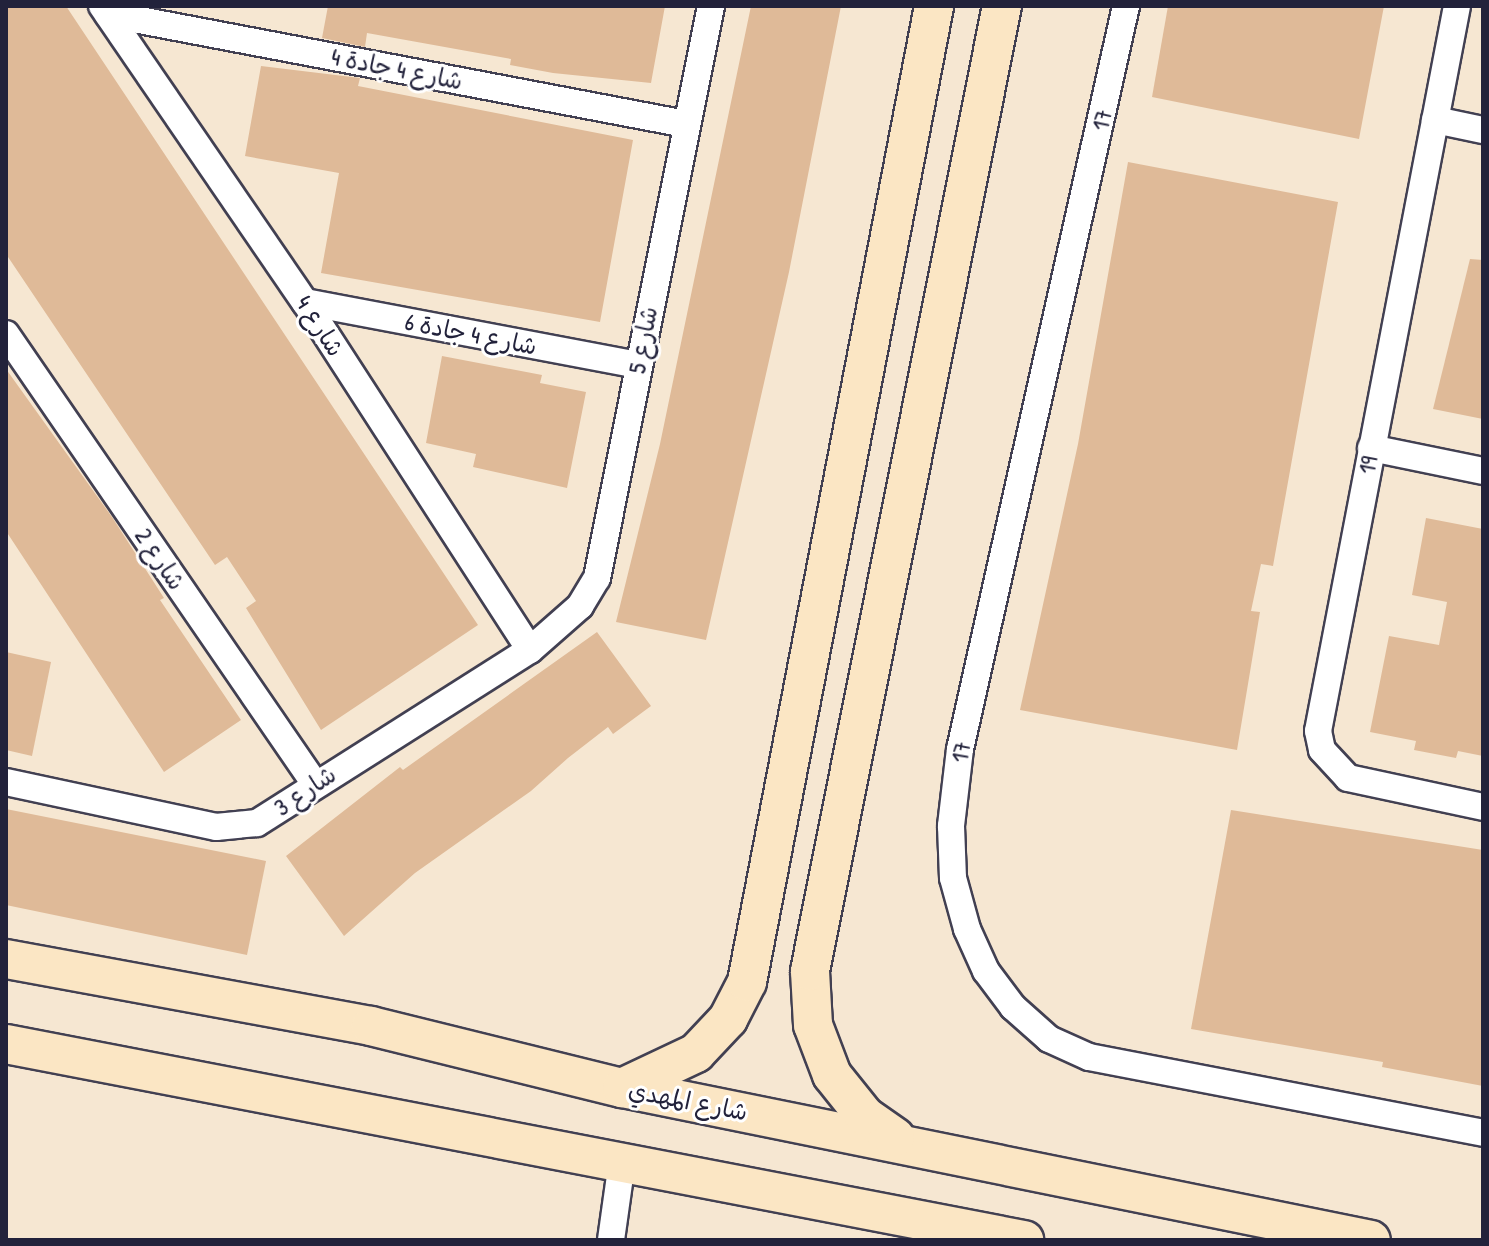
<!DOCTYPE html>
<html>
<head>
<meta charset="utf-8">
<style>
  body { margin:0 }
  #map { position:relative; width:1489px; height:1246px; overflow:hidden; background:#f6e7d2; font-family:"Patrick Hand","Playpen Sans Arabic",sans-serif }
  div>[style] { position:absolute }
  .building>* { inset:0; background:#dfba98 }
  .roads { filter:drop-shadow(2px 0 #424052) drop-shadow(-2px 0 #424052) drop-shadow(0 2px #424052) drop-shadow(0 -2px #424052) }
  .street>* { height:26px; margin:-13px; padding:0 13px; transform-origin:13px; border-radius:13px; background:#fff }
  .secondary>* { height:38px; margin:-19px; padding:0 19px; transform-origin:19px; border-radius:19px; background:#fbe6c4 }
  span { translate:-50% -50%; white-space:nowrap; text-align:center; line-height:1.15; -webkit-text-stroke:6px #fff; paint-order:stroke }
  .street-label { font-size:24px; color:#22223b }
  .frame { position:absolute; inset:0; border:8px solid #22223b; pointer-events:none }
</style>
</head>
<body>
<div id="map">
  <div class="building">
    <i style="clip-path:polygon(6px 6px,66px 6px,478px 625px,321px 730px,246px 608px,256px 601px,227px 557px,215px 565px,6px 254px)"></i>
    <i style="clip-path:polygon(328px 6px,665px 6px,651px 83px,553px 73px,510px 65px,511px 59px,367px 33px,365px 47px,322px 38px)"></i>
    <i style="clip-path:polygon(751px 6px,841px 6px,789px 272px,706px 640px,616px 622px,660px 444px)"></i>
    <i style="clip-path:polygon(1168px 6px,1384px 6px,1359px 139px,1152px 97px)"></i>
    <i style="clip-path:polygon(261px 66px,360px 78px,358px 86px,633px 140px,600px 322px,321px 273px,339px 173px,245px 156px)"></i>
    <i style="clip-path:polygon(1128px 162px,1338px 202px,1273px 566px,1261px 564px,1251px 611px,1260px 612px,1237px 750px,1020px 710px,1078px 444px)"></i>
    <i style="clip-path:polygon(1470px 259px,1483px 260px,1483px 419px,1433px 409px)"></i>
    <i style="clip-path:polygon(442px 356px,542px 375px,540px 383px,586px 392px,567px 488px,473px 467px,476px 454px,426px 443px)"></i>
    <i style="clip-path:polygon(6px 369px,112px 517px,164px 598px,160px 600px,241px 720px,164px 772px,6px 531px)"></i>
    <i style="clip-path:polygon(1426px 518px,1483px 529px,1483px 756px,1458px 751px,1456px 758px,1414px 750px,1416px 741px,1370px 732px,1389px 636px,1439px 645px,1447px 602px,1412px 595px)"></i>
    <i style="clip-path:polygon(597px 632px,651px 706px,613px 734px,608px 727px,568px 758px,531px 791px,415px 873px,344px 936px,286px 856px,400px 767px,403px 770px)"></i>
    <i style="clip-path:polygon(6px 652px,51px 662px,32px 756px,6px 750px)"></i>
    <i style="clip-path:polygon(6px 809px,266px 861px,247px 955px,6px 905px)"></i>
    <i style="clip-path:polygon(1231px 810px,1483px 850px,1483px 1086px,1382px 1067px,1383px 1062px,1191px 1029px)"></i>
  </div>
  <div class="roads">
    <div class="street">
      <i style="left:102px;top:6px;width:359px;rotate:55.6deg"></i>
      <i style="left:305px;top:302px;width:414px;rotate:57.1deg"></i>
      <i style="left:1126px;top:6px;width:761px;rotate:102.59deg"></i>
      <i style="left:960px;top:749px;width:78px;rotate:96.7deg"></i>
      <i style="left:951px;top:826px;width:52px;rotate:87.8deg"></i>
      <i style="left:953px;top:878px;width:53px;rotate:74.6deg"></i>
      <i style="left:967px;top:929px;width:46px;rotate:65.7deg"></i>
      <i style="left:986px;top:971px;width:45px;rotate:53.1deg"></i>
      <i style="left:1013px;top:1007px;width:48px;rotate:41.6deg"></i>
      <i style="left:1049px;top:1039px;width:44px;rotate:24.2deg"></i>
      <i style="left:1089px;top:1057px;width:401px;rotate:10.9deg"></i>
      <i style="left:1457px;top:6px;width:738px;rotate:100.85deg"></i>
      <i style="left:1318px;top:731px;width:19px;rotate:78deg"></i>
      <i style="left:1322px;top:750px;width:38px;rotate:47deg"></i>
      <i style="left:1348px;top:778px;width:138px;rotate:12.1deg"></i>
      <i style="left:108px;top:14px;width:588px;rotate:10.78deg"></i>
      <i style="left:1435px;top:120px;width:49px;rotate:11.8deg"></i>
      <i style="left:305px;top:302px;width:339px;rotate:10.7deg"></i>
      <i style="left:6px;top:334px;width:546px;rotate:55.52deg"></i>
      <i style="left:1371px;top:448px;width:114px;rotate:11.6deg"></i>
      <i style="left:6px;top:782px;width:215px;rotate:12.1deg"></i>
      <i style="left:216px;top:827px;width:41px;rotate:-5.6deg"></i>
      <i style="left:257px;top:823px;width:323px;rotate:-32.4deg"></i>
      <i style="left:530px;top:650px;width:67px;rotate:-41.3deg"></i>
      <i style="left:580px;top:606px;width:33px;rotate:-59deg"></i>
      <i style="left:597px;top:578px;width:583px;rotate:-78.73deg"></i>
      <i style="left:611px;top:1240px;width:79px;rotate:-82deg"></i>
    </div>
    <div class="secondary">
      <i style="left:6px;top:959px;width:371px;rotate:10.4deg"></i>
      <i style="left:371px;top:1026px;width:259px;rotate:13.9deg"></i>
      <i style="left:622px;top:1088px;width:764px;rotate:11.47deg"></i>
      <i style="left:6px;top:1044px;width:1037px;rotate:10.9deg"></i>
      <i style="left:622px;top:1088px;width:82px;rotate:-25.3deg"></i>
      <i style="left:696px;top:1053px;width:47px;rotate:-46.7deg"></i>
      <i style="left:728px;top:1019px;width:42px;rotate:-62.8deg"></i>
      <i style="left:747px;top:982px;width:994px;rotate:-79.15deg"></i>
      <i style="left:895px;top:1137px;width:38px;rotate:-145deg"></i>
      <i style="left:864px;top:1115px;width:51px;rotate:-128.7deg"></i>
      <i style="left:832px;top:1075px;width:53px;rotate:-110.8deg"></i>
      <i style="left:813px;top:1025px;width:54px;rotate:-93.2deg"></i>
      <i style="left:810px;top:971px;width:984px;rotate:-78.75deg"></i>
    </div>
  </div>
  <div class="street-label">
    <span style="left:397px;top:69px;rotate:11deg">شارع 4 جادة 4</span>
    <span style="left:1102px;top:120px;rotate:-78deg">17</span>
    <span style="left:320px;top:326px;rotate:57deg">شارع 4</span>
    <span style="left:471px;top:334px;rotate:11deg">شارع 4 جادة 6</span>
    <span style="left:643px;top:340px;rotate:-79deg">شارع 5</span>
    <span style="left:1368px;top:465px;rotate:-79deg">19</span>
    <span style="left:160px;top:559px;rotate:56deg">شارع 2</span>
    <span style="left:961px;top:752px;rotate:-80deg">17</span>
    <span style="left:305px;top:791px;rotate:-34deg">شارع 3</span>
    <span style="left:688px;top:1101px;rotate:11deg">شارع المهدي</span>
  </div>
  <div class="frame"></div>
</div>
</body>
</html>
